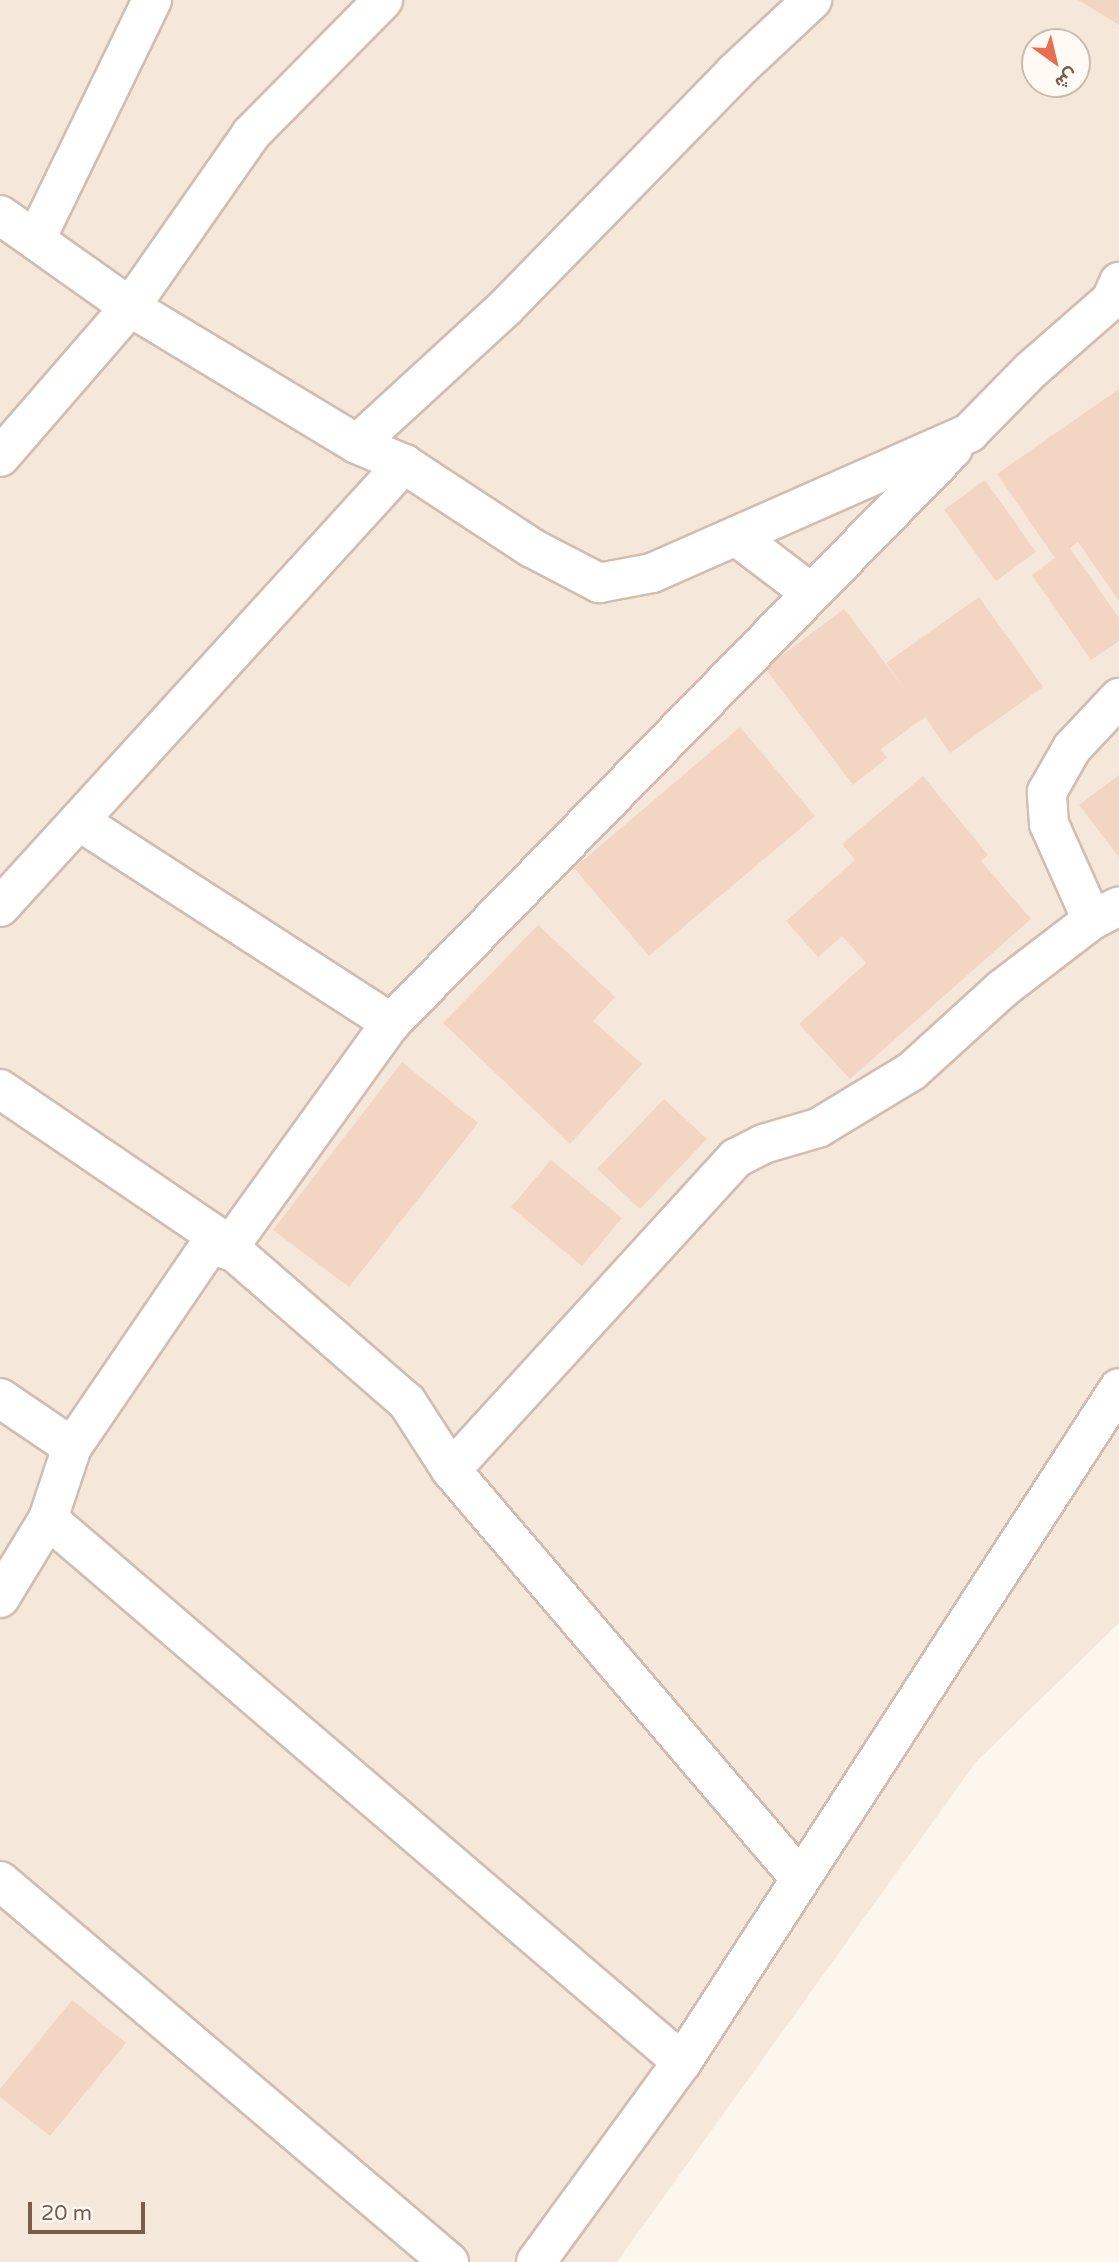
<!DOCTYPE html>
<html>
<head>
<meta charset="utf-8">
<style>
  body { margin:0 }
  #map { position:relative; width:1119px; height:2262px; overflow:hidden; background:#fdf6ec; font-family:"Varela Round",Vazirmatn,sans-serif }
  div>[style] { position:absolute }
  .residential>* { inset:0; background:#f5e8da }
  .building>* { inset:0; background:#f3d5c3 }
  .roads { filter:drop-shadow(2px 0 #d1beb0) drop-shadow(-2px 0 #d1beb0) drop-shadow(0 2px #d1beb0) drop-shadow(0 -2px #d1beb0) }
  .minor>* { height:38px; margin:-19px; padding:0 19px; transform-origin:19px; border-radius:19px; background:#fff }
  span { translate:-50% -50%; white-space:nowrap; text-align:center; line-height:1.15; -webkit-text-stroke:6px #fffaf3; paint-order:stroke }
  .north { position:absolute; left:1021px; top:28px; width:70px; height:70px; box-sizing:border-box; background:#fffaf3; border:2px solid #cabbb1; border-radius:50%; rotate:146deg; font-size:19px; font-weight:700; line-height:28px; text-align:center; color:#7a5c4d }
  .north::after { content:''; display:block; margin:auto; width:24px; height:32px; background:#e76f51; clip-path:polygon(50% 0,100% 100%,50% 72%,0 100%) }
  .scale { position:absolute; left:28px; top:2202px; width:117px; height:32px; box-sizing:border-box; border:4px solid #7a5c4d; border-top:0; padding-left:9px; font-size:21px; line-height:24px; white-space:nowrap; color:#7a5c4d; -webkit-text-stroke:5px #fffaf3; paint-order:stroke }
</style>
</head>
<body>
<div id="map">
  <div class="residential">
    <i style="clip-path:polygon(evenodd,0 0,1119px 0,1119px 1623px,976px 1762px,617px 2262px,0 2262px,0 0,1035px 42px,1077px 42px,1077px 84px,1035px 84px,1035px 42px)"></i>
  </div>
  <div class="building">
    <i style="clip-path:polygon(1078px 0,1119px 0,1119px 25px)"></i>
    <i style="clip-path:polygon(1119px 389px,1119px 601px,1078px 542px,1070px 548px,1119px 618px,1119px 641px,1091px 660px,1032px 575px,1055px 558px,997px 474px)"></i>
    <i style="clip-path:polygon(985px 480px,1036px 552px,996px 581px,944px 510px)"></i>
    <i style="clip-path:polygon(979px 597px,1043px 687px,950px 753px,925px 717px,881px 749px,887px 758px,853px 785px,765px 668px,844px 609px,906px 691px,886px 663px)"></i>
    <i style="clip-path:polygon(740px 727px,815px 816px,649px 956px,574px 868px)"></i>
    <i style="clip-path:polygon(1119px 775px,1119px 857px,1079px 805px)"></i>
    <i style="clip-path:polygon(923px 776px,988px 855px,981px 861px,1031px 919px,850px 1079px,799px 1024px,866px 963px,842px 936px,818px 957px,786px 921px,855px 860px,842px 844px)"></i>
    <i style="clip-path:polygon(538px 925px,615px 997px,593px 1021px,642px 1064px,570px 1144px,443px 1023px)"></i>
    <i style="clip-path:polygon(402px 1062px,478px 1123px,349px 1287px,273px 1230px)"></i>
    <i style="clip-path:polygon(664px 1099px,707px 1139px,640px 1209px,597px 1169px)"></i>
    <i style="clip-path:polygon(551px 1160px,622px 1218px,582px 1266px,511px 1207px)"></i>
    <i style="clip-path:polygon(72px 2000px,126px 2043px,50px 2136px,0 2097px,0 2089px)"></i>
  </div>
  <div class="roads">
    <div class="minor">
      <i style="left:0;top:215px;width:159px;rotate:35.3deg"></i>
      <i style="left:130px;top:307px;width:265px;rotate:31.1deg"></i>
      <i style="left:357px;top:444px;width:51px;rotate:23.1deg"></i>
      <i style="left:404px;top:464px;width:153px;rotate:33.3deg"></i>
      <i style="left:532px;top:548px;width:76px;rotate:27.6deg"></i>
      <i style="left:599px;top:583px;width:54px;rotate:-10.7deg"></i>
      <i style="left:652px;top:573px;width:347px;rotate:-23.8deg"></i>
      <i style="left:969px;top:433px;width:88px;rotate:-45.5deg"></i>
      <i style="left:1031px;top:370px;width:106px;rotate:-41.2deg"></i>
      <i style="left:1111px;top:300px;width:20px;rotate:-66deg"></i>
      <i style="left:36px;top:239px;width:266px;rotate:-64.1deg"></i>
      <i style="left:357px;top:444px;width:202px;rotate:-42.6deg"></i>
      <i style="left:506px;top:307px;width:327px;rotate:-45.7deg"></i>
      <i style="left:734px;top:73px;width:107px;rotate:-43.1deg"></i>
      <i style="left:0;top:457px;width:198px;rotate:-49.1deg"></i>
      <i style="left:130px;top:307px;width:211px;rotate:-55deg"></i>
      <i style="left:251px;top:134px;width:188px;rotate:-45.4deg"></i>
      <i style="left:736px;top:536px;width:94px;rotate:37.2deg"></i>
      <i style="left:79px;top:821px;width:372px;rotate:32.9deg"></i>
      <i style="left:0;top:907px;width:600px;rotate:-47.64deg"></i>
      <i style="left:1092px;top:920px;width:105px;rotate:-114.1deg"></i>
      <i style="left:1049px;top:824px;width:32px;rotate:-94deg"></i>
      <i style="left:1047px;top:792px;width:51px;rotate:-60.4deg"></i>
      <i style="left:1072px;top:748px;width:69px;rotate:-46.8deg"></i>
      <i style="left:0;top:1089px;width:261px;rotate:34.2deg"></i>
      <i style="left:216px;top:1236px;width:253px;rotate:41deg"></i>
      <i style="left:407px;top:1402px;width:81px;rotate:57.1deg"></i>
      <i style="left:451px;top:1470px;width:535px;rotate:49.47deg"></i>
      <i style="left:227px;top:1250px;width:280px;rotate:-54.2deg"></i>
      <i style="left:391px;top:1023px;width:803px;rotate:-45.61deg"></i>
      <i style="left:0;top:1398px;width:87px;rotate:34.2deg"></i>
      <i style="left:72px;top:1447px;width:76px;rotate:108.4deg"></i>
      <i style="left:48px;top:1519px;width:835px;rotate:40.58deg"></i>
      <i style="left:72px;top:1447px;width:255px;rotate:-55.7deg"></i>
      <i style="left:451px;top:1470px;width:423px;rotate:-47.6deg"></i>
      <i style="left:736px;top:1158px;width:30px;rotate:-27deg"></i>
      <i style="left:763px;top:1144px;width:57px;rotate:-16.2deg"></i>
      <i style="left:818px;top:1128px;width:110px;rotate:-31.2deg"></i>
      <i style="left:912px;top:1071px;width:122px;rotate:-42.3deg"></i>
      <i style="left:1002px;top:989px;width:113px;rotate:-37.5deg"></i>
      <i style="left:1092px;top:920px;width:30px;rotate:-27deg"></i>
      <i style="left:0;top:1598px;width:92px;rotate:-58.7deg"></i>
      <i style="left:0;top:1881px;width:589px;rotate:40.32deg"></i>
      <i style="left:536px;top:2262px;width:248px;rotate:-53.9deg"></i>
      <i style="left:682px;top:2062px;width:803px;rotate:-57.04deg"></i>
    </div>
  </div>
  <div class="north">ش</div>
  <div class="scale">20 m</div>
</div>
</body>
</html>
